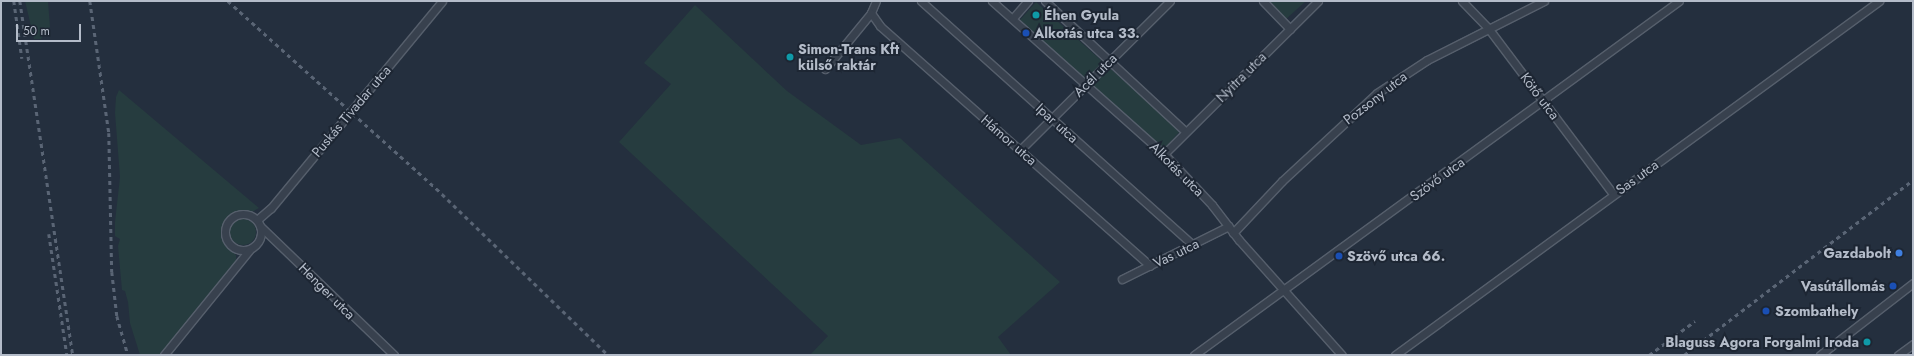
<!DOCTYPE html>
<html>
<head>
<meta charset="utf-8">
<style>
  body { margin:0 }
  #map { position:relative; width:1914px; height:356px; overflow:hidden; background:#242f3e; font-family:Jost,sans-serif }
  div>[style] { position:absolute }
  .green>* { inset:0; background:#263c3f }
  .round { border-radius:50% }
  .roads { filter:drop-shadow(1px 0 #565f6c) drop-shadow(-1px 0 #565f6c) drop-shadow(0 1px #565f6c) drop-shadow(0 -1px #565f6c) }
  .street>* { height:7px; margin:-3.5px; padding:0 3.5px; transform-origin:3.5px; border-radius:3.5px; background:#38414e }
  .street>.ring { margin:-3.5px; padding:0; box-sizing:content-box; background:none; border:7px solid #38414e; border-radius:50% }
  .rail>* { height:2.5px; margin-top:-1.25px; transform-origin:0; background:repeating-linear-gradient(90deg,#5a6575 0 4px,transparent 0 8px) }
  .dots>* { width:11px; height:11px; translate:-50% -50%; box-sizing:border-box; border:2px solid #1d2633; border-radius:50% }
  span { translate:-50% -50%; white-space:nowrap; text-align:center; line-height:1.15; -webkit-text-stroke:4px #1d2633; paint-order:stroke }
  .poi-label { font-size:14px; color:#b4bcc9; font-weight:700 }
  .left { translate:0 -50%; text-align:left }
  .right { translate:-100% -50%; text-align:right }
  .street-label { font-size:14px; color:#b4bcc9 }
  .frame { position:absolute; inset:0; border:2px solid #b4bcc9; pointer-events:none }
  .scale { position:absolute; left:16px; top:24px; width:65px; height:18px; box-sizing:border-box; border:2px solid #b4bcc9; border-top:0; padding-left:5px; font-size:12px; line-height:14px; white-space:nowrap; color:#b4bcc9; -webkit-text-stroke:3px #1d2633; paint-order:stroke }
</style>
</head>
<body>
<div id="map">
  <div class="green">
    <i style="clip-path:polygon(25px 1px,48px 1px,50px 27px,46px 29px,41px 39px,34px 39px)"></i>
    <i style="clip-path:polygon(1269px 1px,1306px 1px,1286px 19px)"></i>
    <i style="clip-path:polygon(1036px 2px,1180px 131px,1164px 149px,1020px 20px)"></i>
    <i style="clip-path:polygon(695px 5px,787px 91px,861px 145px,900px 138px,1060px 282px,998px 337px,1011px 355px,810px 355px,828px 336px,619px 142px,671px 84px,644px 63px)"></i>
    <i style="clip-path:polygon(119px 90px,259px 208px,252px 212px,235px 213px,225px 221px,222px 237px,227px 247px,236px 255px,236px 260px,159px 355px,140px 355px,130px 323px,128px 302px,125px 291px,122px 290px,118px 246px,120px 239px,115px 236px,115px 222px,120px 177px,115px 113px,116px 97px)"></i>
    <i class="round" style="left:230px;top:219px;width:26px;height:26px"></i>
  </div>
  <div class="roads">
    <div class="street">
      <i style="left:876px;top:1px;width:13px;rotate:113deg"></i>
      <i style="left:871px;top:13px;width:16px;rotate:55deg"></i>
      <i style="left:880px;top:26px;width:361px;rotate:41.6deg"></i>
      <i style="left:921px;top:1px;width:365px;rotate:41.9deg"></i>
      <i style="left:992px;top:1px;width:230px;rotate:41.7deg"></i>
      <i style="left:1164px;top:154px;width:70px;rotate:46.7deg"></i>
      <i style="left:1212px;top:205px;width:44px;rotate:52.4deg"></i>
      <i style="left:1239px;top:240px;width:154px;rotate:48.2deg"></i>
      <i style="left:1045px;top:1px;width:192px;rotate:42.9deg"></i>
      <i style="left:1263px;top:1px;width:39px;rotate:46deg"></i>
      <i style="left:1462px;top:1px;width:37px;rotate:46deg"></i>
      <i style="left:1488px;top:28px;width:208px;rotate:53deg"></i>
      <i style="left:1013px;top:18px;width:23px;rotate:-49deg"></i>
      <i style="left:825px;top:69px;width:72px;rotate:-50.6deg"></i>
      <i style="left:1020px;top:150px;width:211px;rotate:-44.8deg"></i>
      <i style="left:1164px;top:154px;width:217px;rotate:-44.8deg"></i>
      <i class="ring" style="left:225px;top:214px;width:29px;height:29px"></i>
      <i style="left:257px;top:220px;width:18px;rotate:-41deg"></i>
      <i style="left:271px;top:208px;width:268px;rotate:-50.4deg"></i>
      <i style="left:260px;top:226px;width:186px;rotate:43.9deg"></i>
      <i style="left:1233px;top:233px;width:71px;rotate:-46.7deg"></i>
      <i style="left:1282px;top:181px;width:129px;rotate:-42.8deg"></i>
      <i style="left:1377px;top:93px;width:60px;rotate:-33.4deg"></i>
      <i style="left:1427px;top:60px;width:131px;rotate:-26.8deg"></i>
      <i style="left:1122px;top:279px;width:119px;rotate:-26.4deg"></i>
      <i style="left:164px;top:355px;width:136px;rotate:-50.9deg"></i>
      <i style="left:1194px;top:355px;width:600px;rotate:-36.13deg"></i>
      <i style="left:1395px;top:355px;width:600px;rotate:-36.18deg"></i>
      <i style="left:1820px;top:355px;width:118px;rotate:-37.7deg"></i>
      <i style="left:1898px;top:355px;width:19px;rotate:-36deg"></i>
    </div>
  </div>
  <div class="rail">
    <i style="left:14px;top:1px;width:58px;rotate:82deg"></i>
    <i style="left:20px;top:1px;width:358px;rotate:81.5deg"></i>
    <i style="left:90px;top:1px;width:133px;rotate:81.8deg"></i>
    <i style="left:109px;top:133px;width:139px;rotate:88.8deg"></i>
    <i style="left:112px;top:272px;width:44px;rotate:83.5deg"></i>
    <i style="left:117px;top:316px;width:41px;rotate:74.2deg"></i>
    <i style="left:228px;top:1px;width:288px;rotate:42deg"></i>
    <i style="left:442px;top:194px;width:231px;rotate:44.1deg"></i>
    <i style="left:49px;top:234px;width:122px;rotate:81.5deg"></i>
    <i style="left:1649px;top:355px;width:57px;rotate:-36.5deg"></i>
    <i style="left:1684px;top:355px;width:288px;rotate:-37.4deg"></i>
  </div>
  <div class="dots">
    <i style="left:1036px;top:15px;background:#0f9aa8"></i>
    <i style="left:1026px;top:33px;background:#1a4fb4"></i>
    <i style="left:790px;top:57px;background:#0f9aa8"></i>
    <i style="left:1899px;top:253px;background:#3f7fe0"></i>
    <i style="left:1339px;top:256px;background:#1a4fb4"></i>
    <i style="left:1893px;top:286px;background:#1a4fb4"></i>
    <i style="left:1766px;top:311px;background:#1a4fb4"></i>
    <i style="left:1867px;top:342px;background:#0f9aa8"></i>
  </div>
  <div class="poi-label">
    <span class="left" style="left:1044px;top:15px">Éhen Gyula</span>
    <span class="left" style="left:1034px;top:33px">Alkotás utca 33.</span>
    <span class="left" style="left:798px;top:57px">Simon-Trans Kft<br>külső raktár</span>
    <span class="right" style="left:1891px;top:253px">Gazdabolt</span>
    <span class="left" style="left:1347px;top:256px">Szövő utca 66.</span>
    <span class="right" style="left:1885px;top:286px">Vasútállomás</span>
    <span class="left" style="left:1775px;top:311px">Szombathely</span>
    <span class="right" style="left:1859px;top:342px">Blaguss Agora Forgalmi Iroda</span>
  </div>
  <div class="street-label">
    <span style="left:1095px;top:75px;rotate:-45deg">Acél utca</span>
    <span style="left:1241px;top:77px;rotate:-45deg">Nyitra utca</span>
    <span style="left:1540px;top:96px;rotate:53deg">Kötő utca</span>
    <span style="left:1375px;top:98px;rotate:-38deg">Pozsony utca</span>
    <span style="left:351px;top:111px;rotate:-50deg">Puskás Tivadar utca</span>
    <span style="left:1057px;top:123px;rotate:42deg">Ipar utca</span>
    <span style="left:1009px;top:140px;rotate:41deg">Hámor utca</span>
    <span style="left:1177px;top:169px;rotate:45deg">Alkotás utca</span>
    <span style="left:1637px;top:177px;rotate:-36deg">Sas utca</span>
    <span style="left:1437px;top:179px;rotate:-36deg">Szövő utca</span>
    <span style="left:1176px;top:253px;rotate:-26deg">Vas utca</span>
    <span style="left:327px;top:291px;rotate:45deg">Henger utca</span>
  </div>
  <div class="frame"></div>
  <div class="scale">50 m</div>
</div>
</body>
</html>
